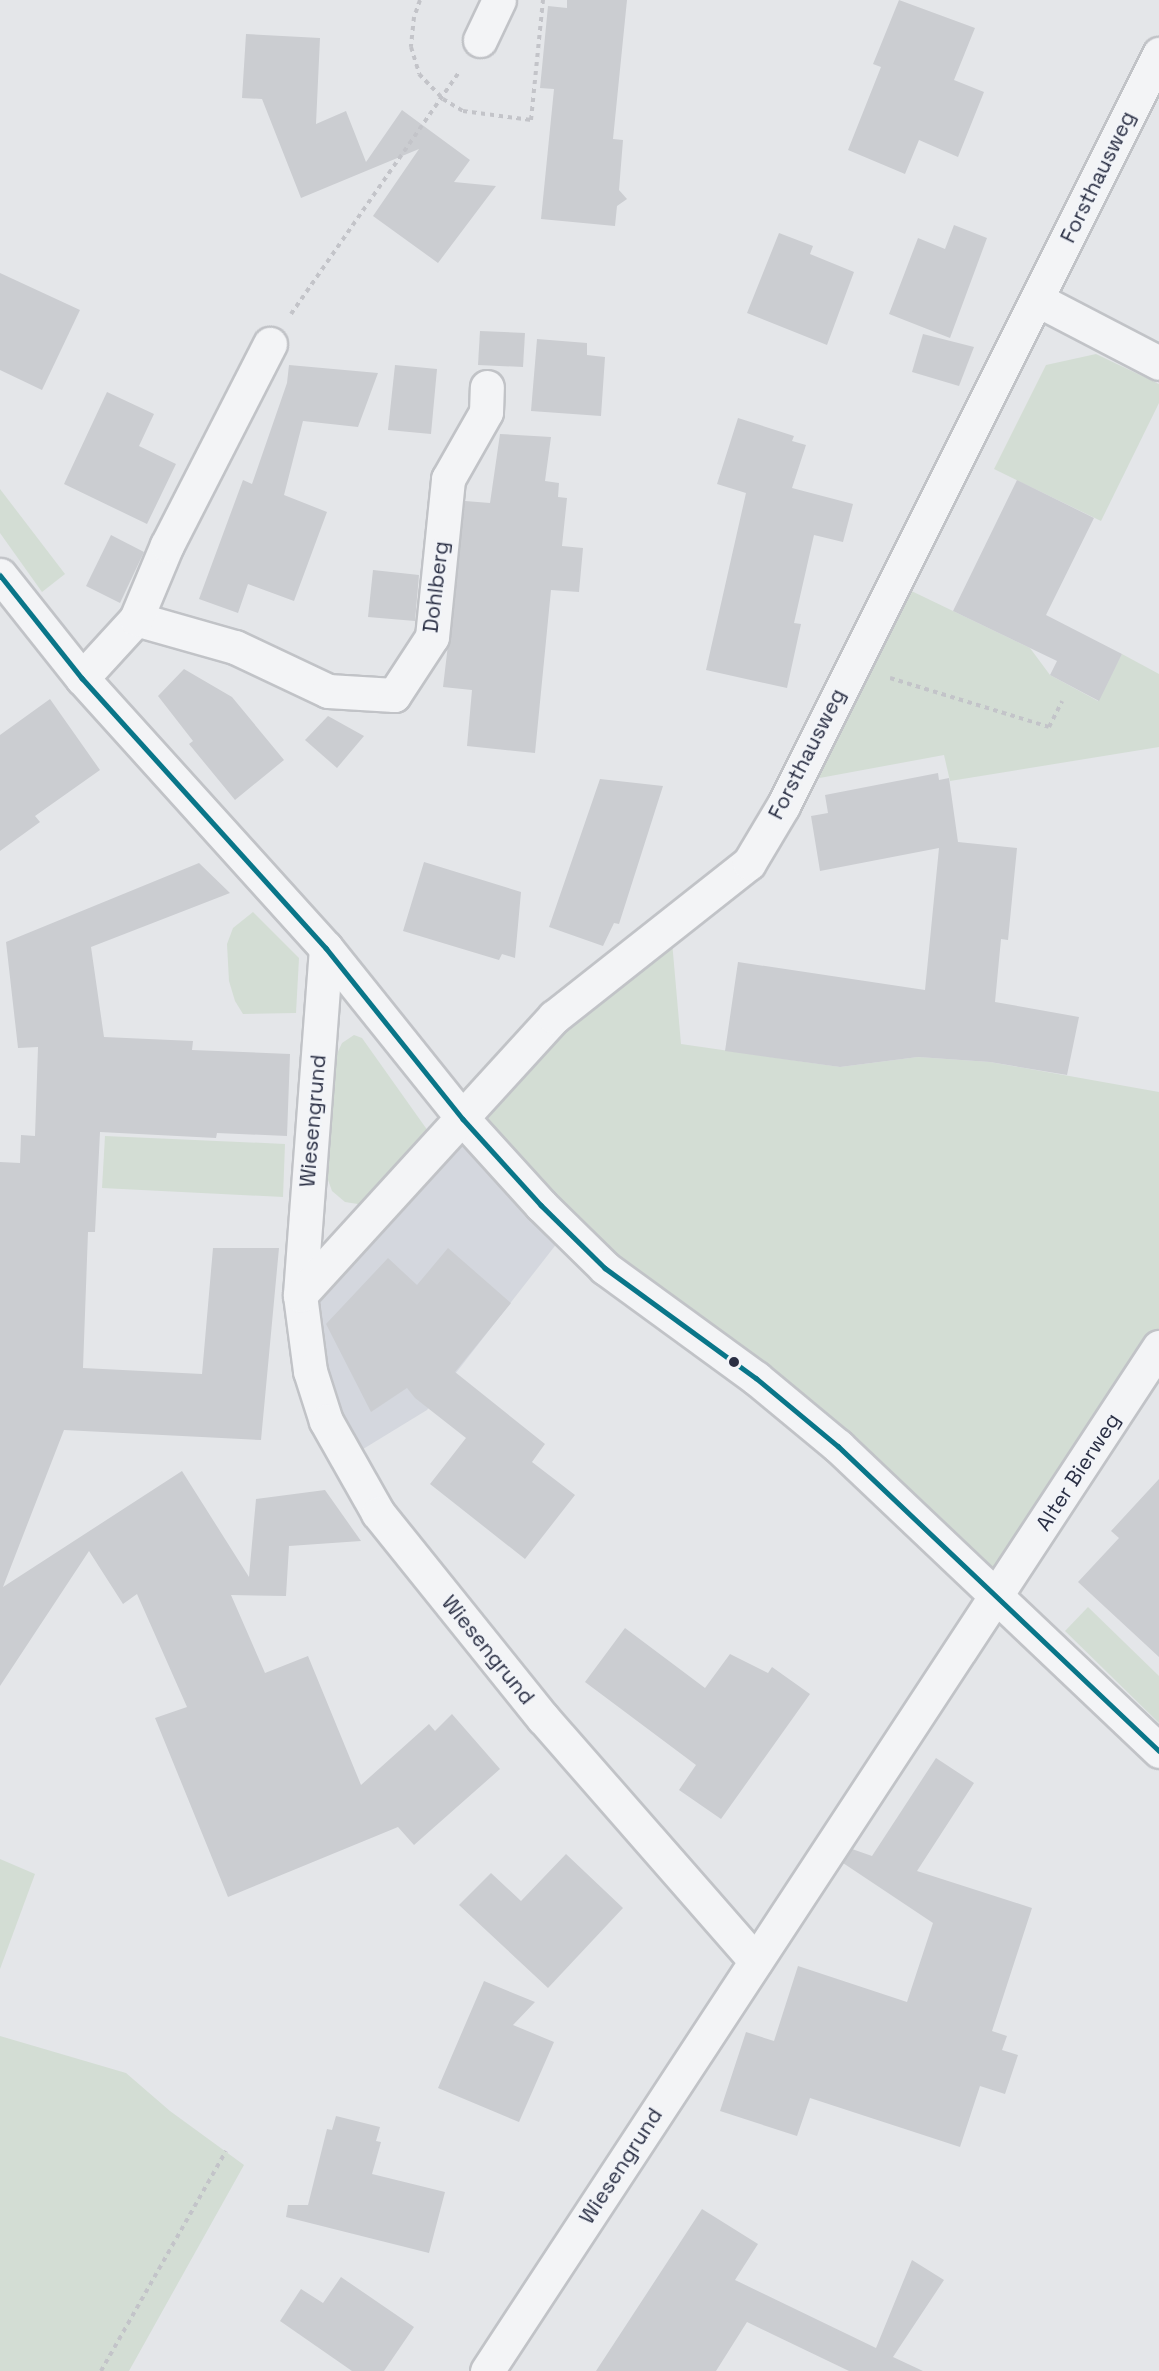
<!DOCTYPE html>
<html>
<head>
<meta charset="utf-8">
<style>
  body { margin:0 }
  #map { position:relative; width:1159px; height:2371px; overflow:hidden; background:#e4e6e9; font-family:"Space Grotesk",sans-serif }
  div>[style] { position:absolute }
  .built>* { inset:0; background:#d4d7de }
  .green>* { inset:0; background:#d3ddd4 }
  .building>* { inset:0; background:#cbcdd1 }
  .path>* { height:4px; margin-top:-2px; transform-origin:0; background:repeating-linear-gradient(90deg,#c3c4c9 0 4.5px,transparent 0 9px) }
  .roads { filter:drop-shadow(2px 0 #c1c3c7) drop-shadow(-2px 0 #c1c3c7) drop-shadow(0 2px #c1c3c7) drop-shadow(0 -2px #c1c3c7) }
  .minor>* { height:33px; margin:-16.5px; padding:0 16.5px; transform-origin:16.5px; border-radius:16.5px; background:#f3f4f6 }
  .bus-1>* { height:4.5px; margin:-2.25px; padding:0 2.25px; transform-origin:2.25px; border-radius:2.25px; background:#097689 }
  .dots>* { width:16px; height:16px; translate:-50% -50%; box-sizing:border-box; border:3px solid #f2f4f8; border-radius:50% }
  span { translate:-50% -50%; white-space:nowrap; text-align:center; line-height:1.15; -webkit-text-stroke:4.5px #f2f4f8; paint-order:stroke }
  .street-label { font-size:21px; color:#2a2f44 }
</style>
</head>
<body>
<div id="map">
  <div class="built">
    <i style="clip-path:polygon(462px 1124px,565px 1233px,427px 1410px,355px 1454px,336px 1422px,307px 1293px)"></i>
  </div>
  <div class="green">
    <i style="clip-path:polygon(1096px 354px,1159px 384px,1159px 403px,1101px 521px,994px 469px,1046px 365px)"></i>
    <i style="clip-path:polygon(0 489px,65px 574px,42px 592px,0 533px)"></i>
    <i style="clip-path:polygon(899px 585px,1030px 648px,1050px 675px,1098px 701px,1122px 654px,1159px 674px,1159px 747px,950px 781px,944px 755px,798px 782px)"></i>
    <i style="clip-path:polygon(253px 912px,299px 958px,296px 1013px,243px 1014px,235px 1001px,229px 981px,227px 944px,233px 928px)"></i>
    <i style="clip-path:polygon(671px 930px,681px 1044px,840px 1067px,918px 1057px,990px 1062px,1159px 1092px,1159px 1328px,990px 1581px,607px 1265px,472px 1119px,559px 1021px)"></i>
    <i style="clip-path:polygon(354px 1035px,362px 1038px,428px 1131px,364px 1205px,345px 1202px,332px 1191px,327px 1177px,336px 1056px,342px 1043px)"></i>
    <i style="clip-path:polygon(105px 1136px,285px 1144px,283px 1197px,102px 1188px)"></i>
    <i style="clip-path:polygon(1088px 1607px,1159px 1676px,1159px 1723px,1065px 1631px)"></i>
    <i style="clip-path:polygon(0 1859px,35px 1874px,0 1969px)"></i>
    <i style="clip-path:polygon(0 2036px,126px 2073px,170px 2111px,244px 2165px,129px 2371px,0 2371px)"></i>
  </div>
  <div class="building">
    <i style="clip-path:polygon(567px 0,627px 0,613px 139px,623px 140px,619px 190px,627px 199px,617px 206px,615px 226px,541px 219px,554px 89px,540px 88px,548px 6px,567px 8px)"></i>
    <i style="clip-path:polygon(899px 0,975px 28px,954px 80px,984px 92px,958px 157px,919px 140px,905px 174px,848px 150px,881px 67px,873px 64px)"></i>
    <i style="clip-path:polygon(246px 34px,320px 38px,316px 124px,346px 111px,366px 162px,402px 110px,470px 160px,454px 182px,496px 186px,438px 263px,373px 216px,419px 149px,301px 198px,262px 99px,242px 98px)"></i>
    <i style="clip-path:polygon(954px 225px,987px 238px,950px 338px,889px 314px,918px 238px,945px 249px)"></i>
    <i style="clip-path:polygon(779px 233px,813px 246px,810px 254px,854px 272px,827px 345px,747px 313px)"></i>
    <i style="clip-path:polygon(0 273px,80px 310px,42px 390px,0 370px)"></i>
    <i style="clip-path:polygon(480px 331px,525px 333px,523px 367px,478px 365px)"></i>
    <i style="clip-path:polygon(923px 334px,974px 347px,959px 386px,912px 372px)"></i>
    <i style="clip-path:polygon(537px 339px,587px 343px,587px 355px,605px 357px,601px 416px,531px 411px)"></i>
    <i style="clip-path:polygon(289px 365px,378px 373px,358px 427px,303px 421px,284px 495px,327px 512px,294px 601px,248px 584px,238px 613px,199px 599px,243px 480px,252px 484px,287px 383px)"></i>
    <i style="clip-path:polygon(395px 365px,437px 369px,431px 434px,388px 430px)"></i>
    <i style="clip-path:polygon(107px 392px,154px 414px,139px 446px,176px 464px,147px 524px,64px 484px)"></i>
    <i style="clip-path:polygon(738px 418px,794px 436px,792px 441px,806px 445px,792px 488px,853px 504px,843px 542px,814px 535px,794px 623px,801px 624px,787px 688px,706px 670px,746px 493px,717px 484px)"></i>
    <i style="clip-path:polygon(500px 434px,551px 437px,545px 481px,559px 483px,558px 497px,567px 498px,562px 546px,583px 548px,579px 592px,551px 590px,535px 753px,467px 746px,472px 690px,443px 687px,465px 501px,490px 503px)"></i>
    <i style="clip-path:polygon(1017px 480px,1094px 518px,1046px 615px,1122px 654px,1099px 701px,1050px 675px,1057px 661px,953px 611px)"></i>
    <i style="clip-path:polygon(111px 535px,144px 552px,120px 603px,86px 586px)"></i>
    <i style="clip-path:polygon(373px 570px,419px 575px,415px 621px,368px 617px)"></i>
    <i style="clip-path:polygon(184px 669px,232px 697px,284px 760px,235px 800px,189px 744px,193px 741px,158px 696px)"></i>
    <i style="clip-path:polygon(50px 699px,100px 770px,35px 816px,40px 822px,0 851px,0 735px)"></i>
    <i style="clip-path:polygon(328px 716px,364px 736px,337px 768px,305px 740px)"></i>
    <i style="clip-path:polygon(938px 773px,939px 780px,949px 778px,958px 842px,1017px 848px,1008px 940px,1001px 939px,995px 1002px,1079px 1017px,1067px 1075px,990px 1062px,918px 1057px,840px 1067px,725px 1051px,738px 962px,925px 990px,939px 848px,820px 871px,811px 816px,828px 813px,825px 795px)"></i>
    <i style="clip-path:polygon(600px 779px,663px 786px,619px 924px,614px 923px,603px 946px,549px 927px)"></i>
    <i style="clip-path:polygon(424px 862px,521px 892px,515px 958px,502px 954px,499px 960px,403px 931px)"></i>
    <i style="clip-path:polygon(199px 863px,230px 893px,91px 947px,104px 1037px,193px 1041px,192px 1050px,290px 1054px,287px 1136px,217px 1133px,216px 1138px,100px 1132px,95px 1232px,88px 1232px,83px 1368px,202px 1374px,213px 1248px,279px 1248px,261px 1440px,64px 1430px,3px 1587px,182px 1471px,249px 1577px,256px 1499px,325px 1490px,361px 1541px,289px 1546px,286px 1596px,231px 1595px,265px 1673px,308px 1656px,361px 1785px,429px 1724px,435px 1731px,452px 1714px,500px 1769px,414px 1845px,398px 1827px,228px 1897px,155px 1718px,187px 1707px,137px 1594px,123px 1604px,89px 1551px,0 1686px,0 1162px,20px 1163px,21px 1135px,35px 1136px,38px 1047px,18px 1048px,6px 942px)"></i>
    <i style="clip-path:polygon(448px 1248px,511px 1303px,455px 1372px,545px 1444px,532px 1462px,575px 1495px,525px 1559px,430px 1484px,466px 1438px,415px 1398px,407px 1388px,371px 1412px,326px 1324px,388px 1258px,417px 1285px)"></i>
    <i style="clip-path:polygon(1159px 1479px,1159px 1657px,1078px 1582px,1119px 1538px,1111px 1531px)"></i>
    <i style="clip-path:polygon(625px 1628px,705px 1688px,730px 1654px,768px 1673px,772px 1667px,810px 1694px,721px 1819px,679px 1790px,696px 1765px,585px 1682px)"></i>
    <i style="clip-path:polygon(936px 1758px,974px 1783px,917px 1871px,1032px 1908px,992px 2031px,1007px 2036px,1002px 2050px,1018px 2055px,1005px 2094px,980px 2086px,960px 2147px,810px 2098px,797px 2136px,720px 2111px,746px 2032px,774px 2041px,798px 1966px,907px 2002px,933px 1923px,843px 1863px,852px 1849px,872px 1856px)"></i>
    <i style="clip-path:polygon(566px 1854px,623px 1908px,548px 1988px,459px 1905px,491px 1873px,521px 1901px)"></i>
    <i style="clip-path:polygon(484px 1981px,535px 2002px,513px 2025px,554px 2042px,519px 2122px,438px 2088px)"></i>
    <i style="clip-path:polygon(336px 2116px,380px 2127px,376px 2141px,381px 2142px,372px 2174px,445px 2192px,429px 2253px,286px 2217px,288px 2205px,308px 2205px,327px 2129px,332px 2130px)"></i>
    <i style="clip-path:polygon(702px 2209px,758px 2244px,735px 2280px,876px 2348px,912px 2260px,944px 2280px,893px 2357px,923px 2371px,849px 2371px,747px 2322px,716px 2371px,596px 2371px)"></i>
    <i style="clip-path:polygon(341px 2277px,414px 2327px,384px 2371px,352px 2371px,280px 2321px,301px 2289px,323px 2303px)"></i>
  </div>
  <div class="path">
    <i style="left:420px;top:0;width:18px;rotate:109deg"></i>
    <i style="left:414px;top:17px;width:30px;rotate:96deg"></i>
    <i style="left:411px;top:47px;width:28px;rotate:73deg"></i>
    <i style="left:419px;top:74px;width:35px;rotate:46deg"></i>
    <i style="left:443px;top:99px;width:23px;rotate:31deg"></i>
    <i style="left:463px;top:111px;width:69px;rotate:7.5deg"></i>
    <i style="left:531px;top:120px;width:121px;rotate:-84.3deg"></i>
    <i style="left:291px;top:314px;width:296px;rotate:-55.2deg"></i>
    <i style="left:890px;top:678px;width:166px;rotate:17.1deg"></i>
    <i style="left:1049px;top:727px;width:29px;rotate:-63deg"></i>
    <i style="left:101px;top:2371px;width:253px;rotate:-60.4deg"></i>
  </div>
  <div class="roads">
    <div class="minor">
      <i style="left:480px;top:40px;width:44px;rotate:-64.6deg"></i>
      <i style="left:1038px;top:300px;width:136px;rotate:27.5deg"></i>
      <i style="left:0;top:575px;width:132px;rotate:51.5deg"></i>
      <i style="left:82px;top:678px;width:364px;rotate:47.9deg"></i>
      <i style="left:326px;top:948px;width:219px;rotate:51.3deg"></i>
      <i style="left:463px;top:1119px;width:116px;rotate:47.8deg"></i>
      <i style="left:541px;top:1205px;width:90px;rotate:44.5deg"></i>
      <i style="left:605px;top:1268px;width:187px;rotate:36.1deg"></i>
      <i style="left:756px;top:1378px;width:107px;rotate:39.7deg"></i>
      <i style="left:838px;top:1446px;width:443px;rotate:43.5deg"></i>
      <i style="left:136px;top:619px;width:103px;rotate:15.8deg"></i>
      <i style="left:235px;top:647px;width:103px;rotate:25.3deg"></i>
      <i style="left:328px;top:691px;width:66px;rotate:3.5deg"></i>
      <i style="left:394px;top:695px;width:69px;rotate:-56.8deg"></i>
      <i style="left:432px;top:637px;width:159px;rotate:-84.2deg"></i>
      <i style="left:448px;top:479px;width:77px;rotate:-60.4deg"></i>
      <i style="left:486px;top:412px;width:25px;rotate:-88deg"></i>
      <i style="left:82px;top:678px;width:80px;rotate:-47.5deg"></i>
      <i style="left:136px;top:619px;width:80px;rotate:-67.3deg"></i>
      <i style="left:167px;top:545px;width:226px;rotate:-62.9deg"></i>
      <i style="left:326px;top:948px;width:348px;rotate:94.3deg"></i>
      <i style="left:300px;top:1295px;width:77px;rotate:82.5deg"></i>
      <i style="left:310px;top:1371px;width:52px;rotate:72.3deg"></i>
      <i style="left:326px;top:1421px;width:106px;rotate:60.5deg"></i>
      <i style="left:378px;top:1513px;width:263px;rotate:51.2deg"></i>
      <i style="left:543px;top:1718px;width:323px;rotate:48.8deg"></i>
      <i style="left:300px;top:1295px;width:377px;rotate:-47.6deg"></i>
      <i style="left:554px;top:1017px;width:248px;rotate:-38.3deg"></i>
      <i style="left:749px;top:863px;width:66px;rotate:-59.2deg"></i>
      <i style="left:783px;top:806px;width:841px;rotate:-63.43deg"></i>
      <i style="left:487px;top:2371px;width:1225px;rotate:-56.73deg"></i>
    </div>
  </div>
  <div class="bus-1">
    <i style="left:0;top:575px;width:132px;rotate:51.5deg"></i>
    <i style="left:82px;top:678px;width:364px;rotate:47.9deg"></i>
    <i style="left:326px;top:948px;width:219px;rotate:51.3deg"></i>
    <i style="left:463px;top:1119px;width:116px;rotate:47.8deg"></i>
    <i style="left:541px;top:1205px;width:90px;rotate:44.5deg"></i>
    <i style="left:605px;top:1268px;width:187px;rotate:36.1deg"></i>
    <i style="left:756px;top:1378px;width:107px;rotate:39.7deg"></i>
    <i style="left:838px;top:1446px;width:443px;rotate:43.5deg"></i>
  </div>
  <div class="dots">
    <i style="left:734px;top:1362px;background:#2a2f44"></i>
  </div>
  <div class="street-label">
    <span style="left:1098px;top:177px;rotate:-64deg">Forsthausweg</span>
    <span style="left:436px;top:587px;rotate:-83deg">Dohlberg</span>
    <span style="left:807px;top:754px;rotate:-63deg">Forsthausweg</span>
    <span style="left:313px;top:1121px;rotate:-85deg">Wiesengrund</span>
    <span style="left:1078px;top:1472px;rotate:-57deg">Alter Bierweg</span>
    <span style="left:488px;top:1650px;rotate:51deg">Wiesengrund</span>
    <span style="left:621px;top:2166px;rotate:-57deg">Wiesengrund</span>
  </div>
</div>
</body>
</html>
